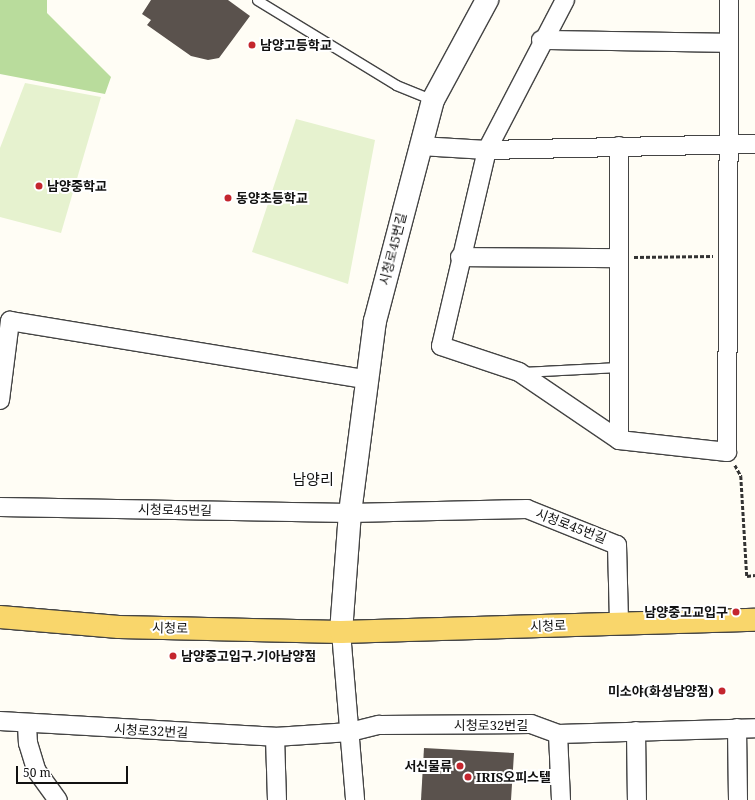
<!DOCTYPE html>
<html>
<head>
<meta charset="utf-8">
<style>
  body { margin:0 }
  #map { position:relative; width:755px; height:800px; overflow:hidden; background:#fffdf5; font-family:"Noto Serif","Noto Sans KR",serif }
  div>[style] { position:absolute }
  .forest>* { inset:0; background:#b9dc9c }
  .pitch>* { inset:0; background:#e6f2cf }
  .building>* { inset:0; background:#5a524d }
  .path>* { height:2.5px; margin-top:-1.25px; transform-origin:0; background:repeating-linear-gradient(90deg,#333 0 4px,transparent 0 6px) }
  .roads { filter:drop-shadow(1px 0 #444) drop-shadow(-1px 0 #444) drop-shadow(0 1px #444) drop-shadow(0 -1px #444) }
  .service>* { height:9px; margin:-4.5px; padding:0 4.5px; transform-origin:4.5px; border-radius:4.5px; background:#fff }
  .minor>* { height:18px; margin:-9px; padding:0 9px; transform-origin:9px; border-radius:9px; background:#fff }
  .tertiary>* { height:22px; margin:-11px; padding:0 11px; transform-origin:11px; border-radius:11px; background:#fff }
  .primary>* { height:22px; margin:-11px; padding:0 11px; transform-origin:11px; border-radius:11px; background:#f9d66b }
  .dots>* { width:11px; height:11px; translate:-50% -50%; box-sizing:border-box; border:2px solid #fff; border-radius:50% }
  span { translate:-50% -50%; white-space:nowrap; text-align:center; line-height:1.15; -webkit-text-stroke:4px #fff; paint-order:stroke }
  .poi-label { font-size:13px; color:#111; font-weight:700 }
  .left { translate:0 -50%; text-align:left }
  .right { translate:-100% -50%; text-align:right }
  .street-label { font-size:13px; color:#111 }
  .quarter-label { font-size:15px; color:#111 }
  .scale { position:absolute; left:16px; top:766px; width:112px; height:18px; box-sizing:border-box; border:2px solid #111; border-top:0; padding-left:5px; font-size:12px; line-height:14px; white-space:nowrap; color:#111; -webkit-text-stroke:3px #fff; paint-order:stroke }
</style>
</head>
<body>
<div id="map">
  <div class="forest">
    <i style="clip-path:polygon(0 0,47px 0,47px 13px,111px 77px,105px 94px,0 74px)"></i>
  </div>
  <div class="pitch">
    <i style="clip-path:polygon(25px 83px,101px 97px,61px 233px,0 217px,0 148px)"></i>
    <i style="clip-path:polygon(296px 119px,375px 140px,348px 284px,252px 252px)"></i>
  </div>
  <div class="building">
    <i style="clip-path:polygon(151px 0,228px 0,250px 16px,219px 58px,208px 60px,191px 56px,147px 25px,151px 20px,142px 14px)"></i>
    <i style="clip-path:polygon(424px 748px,514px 753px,511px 800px,421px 800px)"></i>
  </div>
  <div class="path">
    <i style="left:634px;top:257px;width:79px;rotate:-0.7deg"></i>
    <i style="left:735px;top:465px;width:13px;rotate:61deg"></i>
    <i style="left:741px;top:476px;width:100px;rotate:86.6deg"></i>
    <i style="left:747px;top:576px;width:8px;rotate:-7deg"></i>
  </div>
  <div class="roads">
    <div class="service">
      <i style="left:257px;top:0;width:163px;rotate:31.4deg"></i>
      <i style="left:396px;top:85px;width:40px;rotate:22deg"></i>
      <i style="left:522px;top:372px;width:97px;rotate:-3deg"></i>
    </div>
    <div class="minor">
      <i style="left:565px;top:0;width:169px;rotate:117.5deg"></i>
      <i style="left:487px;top:150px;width:201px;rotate:103.2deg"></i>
      <i style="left:441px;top:346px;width:82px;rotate:18.4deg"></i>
      <i style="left:519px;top:372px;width:121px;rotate:34.2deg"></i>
      <i style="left:619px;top:440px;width:109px;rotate:6.3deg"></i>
      <i style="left:727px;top:452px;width:452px;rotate:-89.7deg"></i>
      <i style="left:541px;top:40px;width:188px;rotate:0.9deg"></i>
      <i style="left:420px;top:146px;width:67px;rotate:3.4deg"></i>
      <i style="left:487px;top:150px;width:268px;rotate:-1.3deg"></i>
      <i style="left:460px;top:257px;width:159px;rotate:0.4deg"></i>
      <i style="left:0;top:400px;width:80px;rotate:-82.8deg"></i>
      <i style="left:10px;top:321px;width:361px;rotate:9.3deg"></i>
      <i style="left:619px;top:440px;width:294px;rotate:-90deg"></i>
      <i style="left:0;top:507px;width:350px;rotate:1deg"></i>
      <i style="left:350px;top:513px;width:177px;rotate:-1.3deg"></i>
      <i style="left:527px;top:509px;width:97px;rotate:21.8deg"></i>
      <i style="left:617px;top:545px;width:79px;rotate:88.5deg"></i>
      <i style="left:341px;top:632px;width:169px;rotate:85.2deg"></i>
      <i style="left:0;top:721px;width:275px;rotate:3.3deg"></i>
      <i style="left:275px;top:737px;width:75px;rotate:-3.8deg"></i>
      <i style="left:350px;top:732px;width:30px;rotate:-14deg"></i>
      <i style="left:379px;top:725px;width:152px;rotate:-0.4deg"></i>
      <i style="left:531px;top:724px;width:29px;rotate:20deg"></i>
      <i style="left:558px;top:734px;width:197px;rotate:-1.7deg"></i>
      <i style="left:27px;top:725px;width:18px;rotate:87deg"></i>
      <i style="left:28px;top:743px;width:28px;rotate:73deg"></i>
      <i style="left:36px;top:770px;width:37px;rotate:54deg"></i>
      <i style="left:737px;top:728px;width:72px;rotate:89.2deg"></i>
      <i style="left:636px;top:731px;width:69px;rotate:89.2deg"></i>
      <i style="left:558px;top:734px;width:66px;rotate:87.4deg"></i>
      <i style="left:275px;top:737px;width:63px;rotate:88.2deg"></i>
    </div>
    <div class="tertiary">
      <i style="left:341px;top:632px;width:119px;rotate:-85.7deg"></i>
      <i style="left:350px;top:513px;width:194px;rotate:-82.6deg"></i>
      <i style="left:375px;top:321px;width:228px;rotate:-75.3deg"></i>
      <i style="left:433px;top:100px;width:114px;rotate:-61.6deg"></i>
    </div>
    <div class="primary">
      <i style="left:0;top:617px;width:119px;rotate:4.8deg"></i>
      <i style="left:119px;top:627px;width:222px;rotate:1.3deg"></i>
      <i style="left:341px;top:632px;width:414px;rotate:-1.7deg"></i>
    </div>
  </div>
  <div class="dots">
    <i style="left:252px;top:45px;background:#c4262e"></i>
    <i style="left:39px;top:186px;background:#c4262e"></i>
    <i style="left:228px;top:198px;background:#c4262e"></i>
    <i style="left:736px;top:612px;background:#c4262e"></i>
    <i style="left:173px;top:656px;background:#c4262e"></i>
    <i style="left:722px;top:691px;background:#c4262e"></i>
    <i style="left:460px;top:766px;background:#c4262e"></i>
    <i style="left:468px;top:777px;background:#c4262e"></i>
  </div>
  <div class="poi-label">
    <span class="left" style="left:260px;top:45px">남양고등학교</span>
    <span class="left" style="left:47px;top:186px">남양중학교</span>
    <span class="left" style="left:236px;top:198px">동양초등학교</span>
    <span class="right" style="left:728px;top:612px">남양중고교입구</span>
    <span class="left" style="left:181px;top:656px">남양중고입구.기아남양점</span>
    <span class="right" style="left:714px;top:691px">미소야(화성남양점)</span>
    <span class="right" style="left:452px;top:766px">서신물류</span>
    <span class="left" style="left:476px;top:777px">IRIS오피스텔</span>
  </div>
  <div class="street-label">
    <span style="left:393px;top:249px;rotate:-76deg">시청로45번길</span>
    <span style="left:175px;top:510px;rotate:1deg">시청로45번길</span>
    <span style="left:571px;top:526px;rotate:21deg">시청로45번길</span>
    <span style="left:548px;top:626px;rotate:-2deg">시청로</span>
    <span style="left:170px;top:628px;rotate:1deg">시청로</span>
    <span style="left:491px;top:725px">시청로32번길</span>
    <span style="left:151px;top:731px;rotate:3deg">시청로32번길</span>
  </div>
  <div class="quarter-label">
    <span style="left:313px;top:480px">남양리</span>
  </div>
  <div class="scale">50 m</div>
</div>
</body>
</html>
